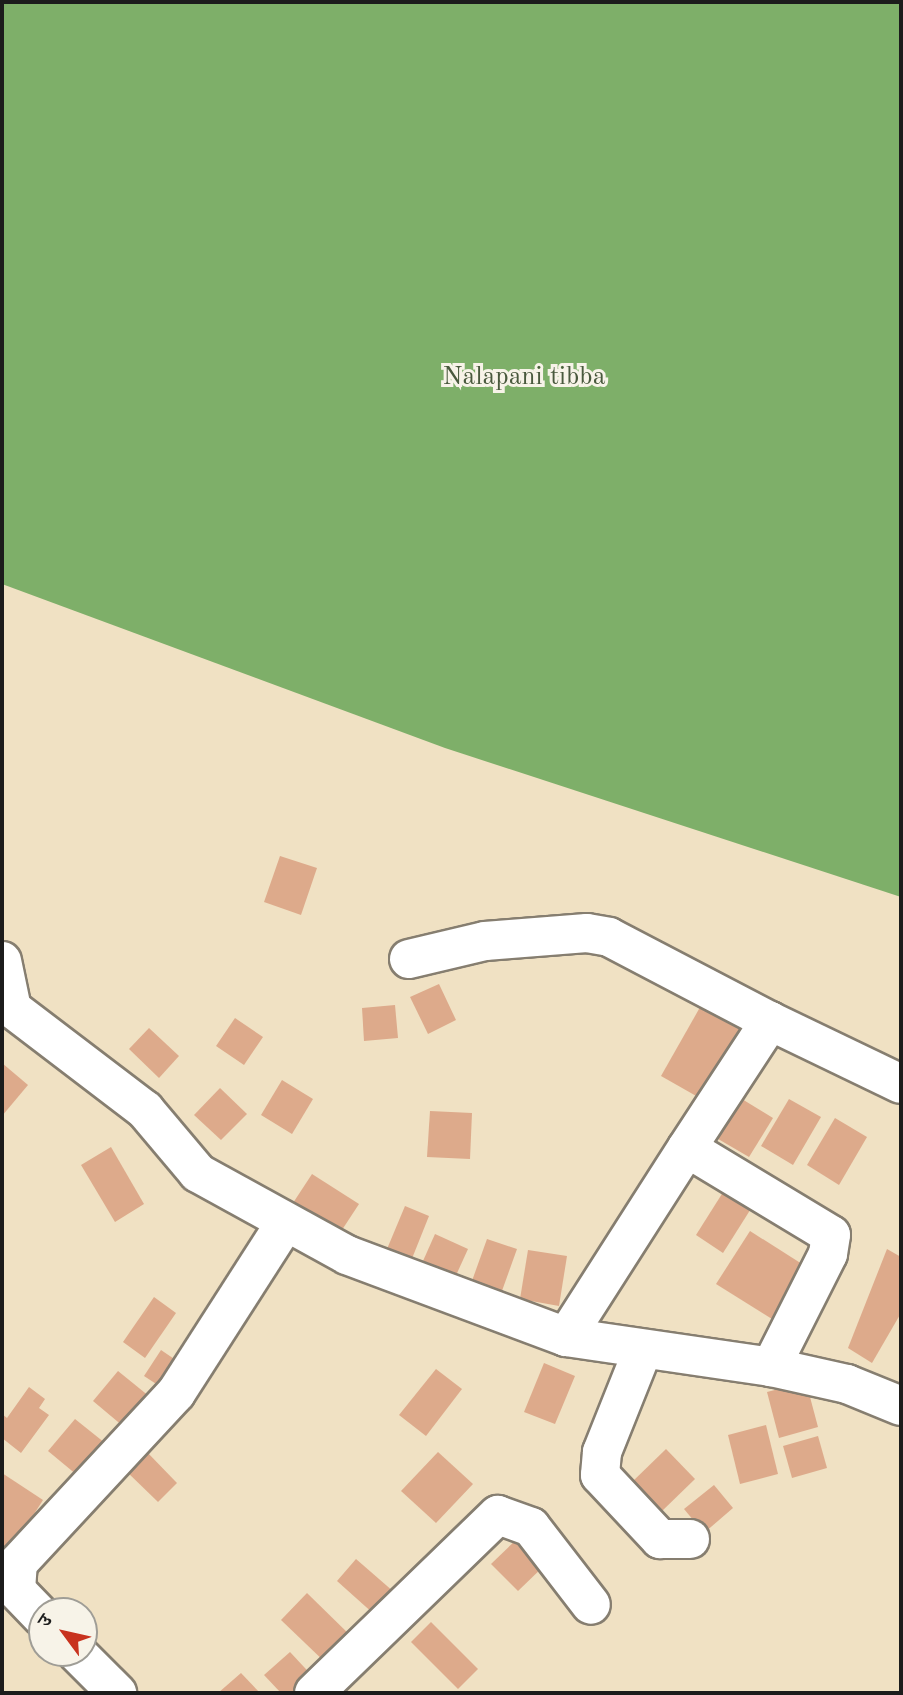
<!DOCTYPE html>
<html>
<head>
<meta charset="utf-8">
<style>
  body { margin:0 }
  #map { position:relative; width:903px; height:1695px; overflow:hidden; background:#f0e1c3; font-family:"Old Standard TT","Noto Serif Devanagari",serif }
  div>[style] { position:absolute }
  .forest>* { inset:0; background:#7eaf69 }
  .building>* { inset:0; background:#ddaa8b }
  .roads { filter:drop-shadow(2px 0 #867e70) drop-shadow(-2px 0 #867e70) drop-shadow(0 2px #867e70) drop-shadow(0 -2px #867e70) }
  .minor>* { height:38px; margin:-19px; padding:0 19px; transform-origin:19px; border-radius:19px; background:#fff }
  span { translate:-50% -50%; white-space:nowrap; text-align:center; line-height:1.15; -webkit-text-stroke:6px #f7f3e8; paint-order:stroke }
  .park-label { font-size:26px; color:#49593d }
  .frame { position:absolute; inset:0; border:4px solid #1c1c1c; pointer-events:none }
  .north { position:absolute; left:28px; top:1597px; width:70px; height:70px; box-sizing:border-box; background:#f7f3e8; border:2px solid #9f9d96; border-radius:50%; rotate:303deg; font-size:19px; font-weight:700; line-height:28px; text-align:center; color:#1c1c1c }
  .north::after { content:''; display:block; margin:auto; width:24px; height:32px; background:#c8321e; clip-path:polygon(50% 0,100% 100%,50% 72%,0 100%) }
</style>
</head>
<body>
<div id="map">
  <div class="forest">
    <i style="clip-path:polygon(2px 2px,901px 2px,901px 897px,445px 748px,2px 584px)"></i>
  </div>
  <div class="building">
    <i style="clip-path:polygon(280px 856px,317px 868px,301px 915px,264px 902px)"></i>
    <i style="clip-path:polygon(439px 984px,456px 1020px,428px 1034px,410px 997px)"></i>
    <i style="clip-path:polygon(703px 1002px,747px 1027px,705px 1101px,661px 1076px)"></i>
    <i style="clip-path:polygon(395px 1005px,398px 1038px,364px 1041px,362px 1008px)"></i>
    <i style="clip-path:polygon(235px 1018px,263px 1037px,244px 1065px,216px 1046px)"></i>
    <i style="clip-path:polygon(149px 1028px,179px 1056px,159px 1078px,129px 1049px)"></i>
    <i style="clip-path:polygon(2px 1063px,28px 1085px,2px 1116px)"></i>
    <i style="clip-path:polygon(282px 1080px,313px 1099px,292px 1134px,261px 1115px)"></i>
    <i style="clip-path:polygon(220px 1088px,247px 1114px,221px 1140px,194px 1115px)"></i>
    <i style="clip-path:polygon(737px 1096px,773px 1118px,749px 1157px,713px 1136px)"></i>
    <i style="clip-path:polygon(789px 1099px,821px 1117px,793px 1165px,761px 1146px)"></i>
    <i style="clip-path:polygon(430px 1111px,472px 1113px,470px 1159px,427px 1157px)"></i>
    <i style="clip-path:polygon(835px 1118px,867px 1137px,839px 1185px,807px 1165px)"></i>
    <i style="clip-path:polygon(111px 1147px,144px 1204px,115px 1222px,81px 1165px)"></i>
    <i style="clip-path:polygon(312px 1174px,359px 1204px,340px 1233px,293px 1203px)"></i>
    <i style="clip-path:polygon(732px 1178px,759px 1196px,723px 1253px,696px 1235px)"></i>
    <i style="clip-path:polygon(405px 1206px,429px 1216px,407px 1271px,382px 1261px)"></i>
    <i style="clip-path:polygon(750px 1231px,813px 1271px,780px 1324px,716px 1284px)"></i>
    <i style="clip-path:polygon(435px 1234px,468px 1249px,448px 1293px,415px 1279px)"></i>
    <i style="clip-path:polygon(487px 1239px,517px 1249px,498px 1302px,468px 1292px)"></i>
    <i style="clip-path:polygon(887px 1249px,901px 1257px,901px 1313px,872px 1363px,848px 1348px)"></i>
    <i style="clip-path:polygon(528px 1250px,567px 1256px,559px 1306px,520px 1299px)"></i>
    <i style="clip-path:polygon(154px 1297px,176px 1313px,145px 1358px,123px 1342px)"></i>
    <i style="clip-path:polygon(161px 1350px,189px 1369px,173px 1395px,144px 1376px)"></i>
    <i style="clip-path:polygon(544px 1363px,575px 1376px,555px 1424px,524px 1412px)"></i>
    <i style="clip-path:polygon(436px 1369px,462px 1389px,426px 1436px,399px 1415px)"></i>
    <i style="clip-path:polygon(118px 1371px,155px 1401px,130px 1432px,93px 1401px)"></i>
    <i style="clip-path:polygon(806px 1382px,818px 1427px,779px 1438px,767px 1392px)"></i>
    <i style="clip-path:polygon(29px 1387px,45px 1399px,39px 1408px,49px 1415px,21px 1453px,2px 1438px,2px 1414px,7px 1418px)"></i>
    <i style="clip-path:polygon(75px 1419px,110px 1447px,83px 1480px,48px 1451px)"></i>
    <i style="clip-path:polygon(766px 1425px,778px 1474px,740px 1484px,728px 1435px)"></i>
    <i style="clip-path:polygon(818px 1436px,827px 1468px,792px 1478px,783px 1446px)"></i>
    <i style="clip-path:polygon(666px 1449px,695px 1479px,660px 1513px,631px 1483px)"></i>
    <i style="clip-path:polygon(145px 1450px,177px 1483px,158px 1502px,125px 1470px)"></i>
    <i style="clip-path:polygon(438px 1452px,473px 1484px,436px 1523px,401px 1491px)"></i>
    <i style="clip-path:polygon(2px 1473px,43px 1500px,2px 1564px)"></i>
    <i style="clip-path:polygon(714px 1485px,733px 1508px,704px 1533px,684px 1509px)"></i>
    <i style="clip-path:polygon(519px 1537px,546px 1564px,518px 1591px,491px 1564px)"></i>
    <i style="clip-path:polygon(356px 1559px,394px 1592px,375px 1615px,337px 1581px)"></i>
    <i style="clip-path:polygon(307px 1593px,354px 1639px,328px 1665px,281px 1620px)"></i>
    <i style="clip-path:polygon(431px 1622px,478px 1669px,458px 1689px,411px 1642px)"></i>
    <i style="clip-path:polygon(290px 1652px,318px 1682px,306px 1693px,281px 1693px,264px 1675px)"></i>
    <i style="clip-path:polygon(241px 1673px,260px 1693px,218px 1693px)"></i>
  </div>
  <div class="roads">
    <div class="minor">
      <i style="left:409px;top:959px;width:78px;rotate:-13.3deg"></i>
      <i style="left:485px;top:941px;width:102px;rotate:-4.5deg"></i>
      <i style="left:587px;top:933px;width:22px;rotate:10deg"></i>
      <i style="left:609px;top:937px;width:182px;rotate:27.6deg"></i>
      <i style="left:770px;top:1021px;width:152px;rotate:123.2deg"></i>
      <i style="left:687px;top:1148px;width:168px;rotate:31.1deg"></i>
      <i style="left:831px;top:1235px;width:19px;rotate:99deg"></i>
      <i style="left:828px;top:1254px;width:127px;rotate:116.8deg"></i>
      <i style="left:2px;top:961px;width:44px;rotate:78.2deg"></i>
      <i style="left:2px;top:1001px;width:180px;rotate:37.3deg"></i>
      <i style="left:145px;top:1110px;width:82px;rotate:49.9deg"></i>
      <i style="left:198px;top:1173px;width:170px;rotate:28.8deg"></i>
      <i style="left:347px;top:1255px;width:234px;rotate:20.5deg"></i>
      <i style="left:566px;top:1337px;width:207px;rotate:8.3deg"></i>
      <i style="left:771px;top:1367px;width:78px;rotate:12.6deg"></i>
      <i style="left:847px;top:1384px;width:58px;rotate:22.2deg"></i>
      <i style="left:770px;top:1021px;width:145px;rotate:25.7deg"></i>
      <i style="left:566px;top:1337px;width:224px;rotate:-57.4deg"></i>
      <i style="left:642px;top:1352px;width:108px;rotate:111.8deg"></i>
      <i style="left:602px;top:1452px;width:23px;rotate:95deg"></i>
      <i style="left:600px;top:1475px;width:88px;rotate:46.8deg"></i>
      <i style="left:660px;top:1539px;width:30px"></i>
      <i style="left:42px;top:1617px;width:37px;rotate:-134deg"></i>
      <i style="left:16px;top:1590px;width:27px;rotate:-86deg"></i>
      <i style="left:18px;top:1563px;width:232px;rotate:-47.1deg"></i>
      <i style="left:176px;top:1393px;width:202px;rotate:-57.3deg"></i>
      <i style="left:77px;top:1653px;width:57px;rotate:45deg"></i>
      <i style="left:314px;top:1693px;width:256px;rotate:-44.1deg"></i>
      <i style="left:498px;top:1515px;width:35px;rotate:20deg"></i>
      <i style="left:531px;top:1527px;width:98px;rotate:52.4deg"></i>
    </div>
  </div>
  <div class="park-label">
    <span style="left:524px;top:378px">Nalapani tibba</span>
  </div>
  <div class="frame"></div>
  <div class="north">उ</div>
</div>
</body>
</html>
